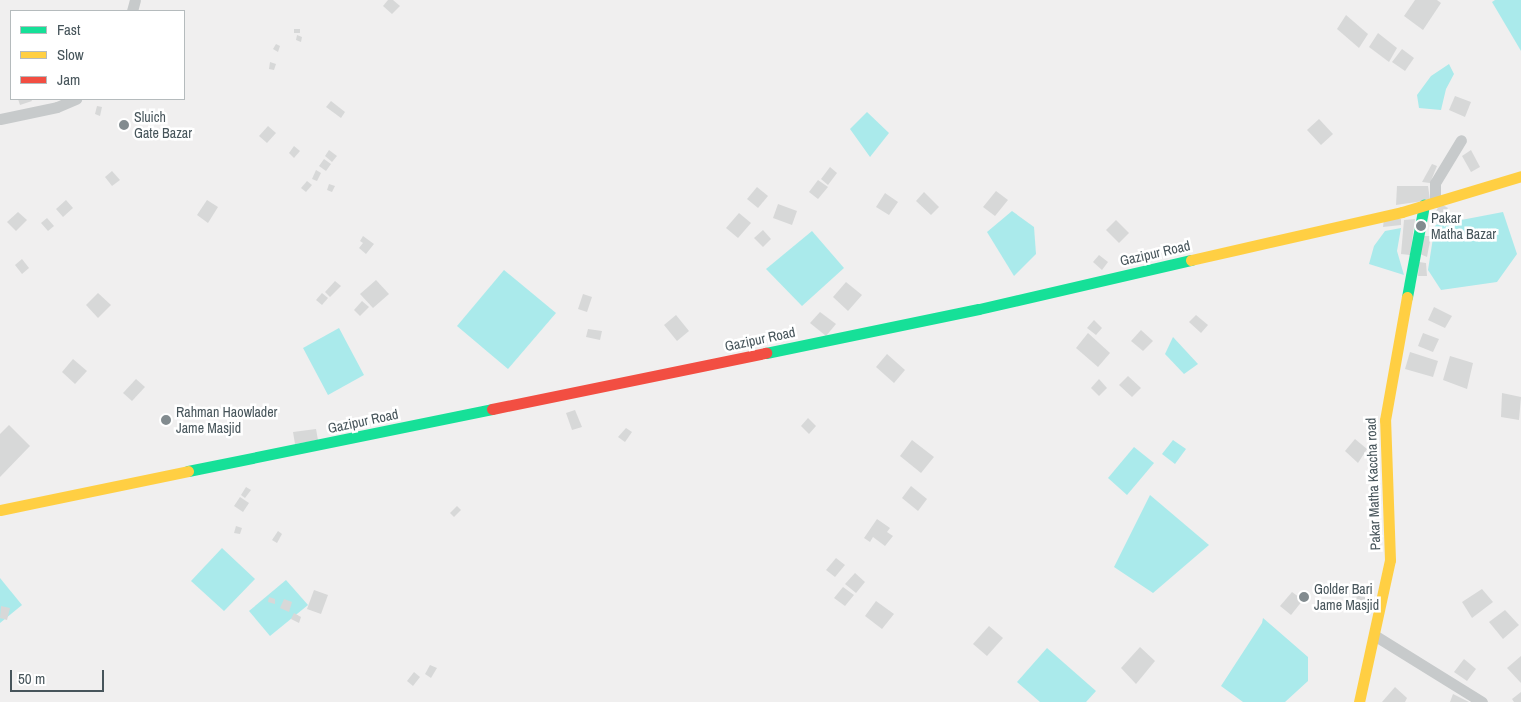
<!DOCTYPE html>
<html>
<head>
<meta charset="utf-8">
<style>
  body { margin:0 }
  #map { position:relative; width:1521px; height:702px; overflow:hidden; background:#f0efef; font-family:"Archivo Narrow",sans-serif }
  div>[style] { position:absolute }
  .water>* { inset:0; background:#aaeaeb }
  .building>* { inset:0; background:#d7d8d8 }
  .street>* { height:11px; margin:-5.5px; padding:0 5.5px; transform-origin:5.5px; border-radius:5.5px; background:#c7cacb }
  .fast>* { height:11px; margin:-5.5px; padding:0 5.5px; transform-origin:5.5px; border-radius:5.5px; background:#16e098 }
  .slow>* { height:11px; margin:-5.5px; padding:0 5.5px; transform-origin:5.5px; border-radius:5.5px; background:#ffcf43 }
  .jam>* { height:11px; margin:-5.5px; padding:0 5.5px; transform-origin:5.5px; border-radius:5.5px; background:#f24e42 }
  .dots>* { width:14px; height:14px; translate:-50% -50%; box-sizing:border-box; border:2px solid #fff; border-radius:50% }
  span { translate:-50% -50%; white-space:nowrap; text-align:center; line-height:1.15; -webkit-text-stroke:5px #fff; paint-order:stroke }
  .poi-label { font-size:14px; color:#47555b }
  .left { translate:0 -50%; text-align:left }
  .street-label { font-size:14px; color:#47555b }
  .legend { position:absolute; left:10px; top:10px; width:175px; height:90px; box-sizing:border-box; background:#fff; border:1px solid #b5bbbd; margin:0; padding:6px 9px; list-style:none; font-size:15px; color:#47555b }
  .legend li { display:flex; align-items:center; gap:10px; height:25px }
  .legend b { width:25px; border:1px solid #b5bbbd }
  .scale { position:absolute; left:10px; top:670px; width:94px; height:22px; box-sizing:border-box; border:2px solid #47555b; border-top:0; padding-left:6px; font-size:15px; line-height:18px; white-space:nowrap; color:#47555b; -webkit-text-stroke:4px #fff; paint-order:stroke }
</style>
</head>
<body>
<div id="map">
  <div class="water">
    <i style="clip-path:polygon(1495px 0,1521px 0,1521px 51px,1492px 2px)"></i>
    <i style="clip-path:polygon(1449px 64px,1454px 74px,1446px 89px,1441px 110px,1419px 108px,1417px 95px,1431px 76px)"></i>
    <i style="clip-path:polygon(867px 112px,889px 133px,870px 157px,850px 129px)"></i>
    <i style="clip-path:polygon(1012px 211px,1034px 227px,1036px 254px,1014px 276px,987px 232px)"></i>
    <i style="clip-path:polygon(1503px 212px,1517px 254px,1497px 282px,1441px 290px,1428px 270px,1435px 225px)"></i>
    <i style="clip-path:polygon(1401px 228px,1397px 251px,1404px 275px,1369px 264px,1374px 246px,1385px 231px)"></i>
    <i style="clip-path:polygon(812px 231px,844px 268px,802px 306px,766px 269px)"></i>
    <i style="clip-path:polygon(504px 270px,556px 313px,508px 369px,457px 326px)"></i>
    <i style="clip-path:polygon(339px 328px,364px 375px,328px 395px,303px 348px)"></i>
    <i style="clip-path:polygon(1173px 337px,1198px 364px,1184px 374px,1165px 354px)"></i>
    <i style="clip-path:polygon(1173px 440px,1186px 449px,1175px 464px,1162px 454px)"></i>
    <i style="clip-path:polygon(1134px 447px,1154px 463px,1127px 495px,1108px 478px)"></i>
    <i style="clip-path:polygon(1150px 495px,1209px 545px,1153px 593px,1114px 567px)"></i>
    <i style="clip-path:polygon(222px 548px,255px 579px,224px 611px,191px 581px)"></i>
    <i style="clip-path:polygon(0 578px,22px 605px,0 623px)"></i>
    <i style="clip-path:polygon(286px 580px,308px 605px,270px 636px,249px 611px)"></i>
    <i style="clip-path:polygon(1263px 618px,1308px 657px,1308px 681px,1285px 702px,1243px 702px,1221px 686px,1262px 623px)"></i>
    <i style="clip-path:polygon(1047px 648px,1096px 691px,1086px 702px,1040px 702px,1017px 682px)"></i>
  </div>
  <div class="building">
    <i style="clip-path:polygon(388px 0,393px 0,400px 6px,392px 14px,383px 6px)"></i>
    <i style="clip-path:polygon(1415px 0,1437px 0,1441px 3px,1423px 30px,1404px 16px)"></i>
    <i style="clip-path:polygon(1346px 15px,1368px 34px,1359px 48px,1337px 29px)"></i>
    <i style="clip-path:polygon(294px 29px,300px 29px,300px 33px,294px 33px)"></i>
    <i style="clip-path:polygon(1378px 33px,1397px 48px,1389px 62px,1369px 47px)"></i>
    <i style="clip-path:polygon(297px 35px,302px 37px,301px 42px,296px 40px)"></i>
    <i style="clip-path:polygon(276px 44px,280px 46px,278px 52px,273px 49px)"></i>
    <i style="clip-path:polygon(1402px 49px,1414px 58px,1405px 71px,1392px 62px)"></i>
    <i style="clip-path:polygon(270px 62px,276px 64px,274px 70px,269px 69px)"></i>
    <i style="clip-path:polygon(1455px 96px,1471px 102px,1465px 117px,1449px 110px)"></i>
    <i style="clip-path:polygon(18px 99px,31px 99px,32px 101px,20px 105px)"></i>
    <i style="clip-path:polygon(331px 101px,345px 112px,341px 118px,326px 107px)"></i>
    <i style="clip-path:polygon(97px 106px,102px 107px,100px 116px,95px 114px)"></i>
    <i style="clip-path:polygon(1319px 119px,1333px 134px,1321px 145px,1307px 130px)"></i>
    <i style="clip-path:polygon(268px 126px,276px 133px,267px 143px,259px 136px)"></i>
    <i style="clip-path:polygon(294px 146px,300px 151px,294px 158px,289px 153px)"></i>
    <i style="clip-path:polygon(329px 150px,337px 156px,332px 162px,325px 156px)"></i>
    <i style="clip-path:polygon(1471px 150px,1480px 167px,1471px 172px,1462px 156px)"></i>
    <i style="clip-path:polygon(324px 159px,331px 164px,326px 171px,319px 166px)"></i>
    <i style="clip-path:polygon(1432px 164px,1437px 166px,1430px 183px,1422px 182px)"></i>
    <i style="clip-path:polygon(830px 167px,837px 173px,828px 185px,821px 179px)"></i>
    <i style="clip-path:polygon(316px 170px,321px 173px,317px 181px,312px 179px)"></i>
    <i style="clip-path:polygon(112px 171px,120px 180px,112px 186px,105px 177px)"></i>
    <i style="clip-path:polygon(818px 180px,828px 187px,818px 199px,809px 192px)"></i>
    <i style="clip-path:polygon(307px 181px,312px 185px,306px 192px,301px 188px)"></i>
    <i style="clip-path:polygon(329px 184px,335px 186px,332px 192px,327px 190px)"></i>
    <i style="clip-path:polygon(1397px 186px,1428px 186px,1430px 200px,1396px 205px)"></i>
    <i style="clip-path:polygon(757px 187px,768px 196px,758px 208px,747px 199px)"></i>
    <i style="clip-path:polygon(996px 191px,1008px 200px,995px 216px,983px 207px)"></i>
    <i style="clip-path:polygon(924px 192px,939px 207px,931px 215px,916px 201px)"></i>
    <i style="clip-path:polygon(885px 193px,898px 202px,889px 215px,876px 207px)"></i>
    <i style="clip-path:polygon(66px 200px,73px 208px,63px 217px,56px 209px)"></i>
    <i style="clip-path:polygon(207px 200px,218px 207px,208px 223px,197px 215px)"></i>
    <i style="clip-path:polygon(778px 204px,797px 211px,792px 225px,773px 218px)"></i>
    <i style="clip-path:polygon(1441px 204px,1448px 208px,1441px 218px,1435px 212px)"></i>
    <i style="clip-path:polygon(18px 212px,27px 220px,16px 231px,7px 222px)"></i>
    <i style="clip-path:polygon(739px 213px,751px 223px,738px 238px,726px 228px)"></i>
    <i style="clip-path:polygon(47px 218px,54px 226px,48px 231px,41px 223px)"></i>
    <i style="clip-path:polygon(1384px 219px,1401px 219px,1401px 225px,1383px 227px)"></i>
    <i style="clip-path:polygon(1415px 219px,1410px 255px,1401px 254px,1404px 220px)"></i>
    <i style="clip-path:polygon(1116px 220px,1129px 233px,1119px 243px,1106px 230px)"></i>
    <i style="clip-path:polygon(763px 230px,771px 239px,763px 247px,754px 238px)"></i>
    <i style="clip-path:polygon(363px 236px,374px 244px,366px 254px,359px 248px,363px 243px,360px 241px)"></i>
    <i style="clip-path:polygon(1422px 236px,1431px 236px,1427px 257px,1420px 254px)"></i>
    <i style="clip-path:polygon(1099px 255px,1108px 262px,1102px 270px,1093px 262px)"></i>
    <i style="clip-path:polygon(22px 259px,29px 268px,22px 274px,15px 265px)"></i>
    <i style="clip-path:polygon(1419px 262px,1426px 263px,1427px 276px,1418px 276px)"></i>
    <i style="clip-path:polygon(376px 280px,389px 294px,373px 308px,360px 294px)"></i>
    <i style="clip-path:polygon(335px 281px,341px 286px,330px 297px,325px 292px)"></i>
    <i style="clip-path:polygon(846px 282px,862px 295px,848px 311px,833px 297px)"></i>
    <i style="clip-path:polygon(98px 293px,111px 305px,98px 318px,86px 305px)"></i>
    <i style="clip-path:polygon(322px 293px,328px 298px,322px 305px,316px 300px)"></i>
    <i style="clip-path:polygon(583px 294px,592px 297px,587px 312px,578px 309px)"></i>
    <i style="clip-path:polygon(362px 301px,369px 307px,360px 316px,354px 310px)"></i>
    <i style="clip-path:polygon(1434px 307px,1452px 316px,1445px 328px,1428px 320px)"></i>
    <i style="clip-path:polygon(820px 312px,836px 324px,826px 336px,810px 323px)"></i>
    <i style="clip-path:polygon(676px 315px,689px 331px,677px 341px,664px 325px)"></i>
    <i style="clip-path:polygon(1196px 315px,1208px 325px,1201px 333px,1189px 322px)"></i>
    <i style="clip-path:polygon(1094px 320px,1102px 328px,1096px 335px,1087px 328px)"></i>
    <i style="clip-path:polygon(588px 329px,602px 331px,600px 340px,586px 337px)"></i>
    <i style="clip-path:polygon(1141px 330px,1153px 341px,1143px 351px,1131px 341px)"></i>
    <i style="clip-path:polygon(1088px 333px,1110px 353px,1098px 367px,1076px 348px)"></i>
    <i style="clip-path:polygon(1423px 333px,1439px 339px,1433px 352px,1418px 346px)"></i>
    <i style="clip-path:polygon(1410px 352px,1438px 361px,1433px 377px,1405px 369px)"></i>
    <i style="clip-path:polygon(887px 354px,905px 370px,894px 383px,876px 367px)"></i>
    <i style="clip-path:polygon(1450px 356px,1473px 363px,1467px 389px,1443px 380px)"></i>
    <i style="clip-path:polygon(73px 359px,87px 371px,75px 384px,62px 372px)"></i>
    <i style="clip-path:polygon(1128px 376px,1141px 388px,1132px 397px,1119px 385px)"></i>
    <i style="clip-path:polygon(136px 379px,145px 387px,132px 401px,123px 393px)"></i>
    <i style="clip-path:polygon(1099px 379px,1107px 388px,1099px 396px,1091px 388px)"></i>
    <i style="clip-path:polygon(1502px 393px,1521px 397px,1519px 420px,1501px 417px)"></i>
    <i style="clip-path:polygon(575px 410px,582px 427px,572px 430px,566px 413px)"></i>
    <i style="clip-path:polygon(808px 418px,816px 426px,809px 434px,801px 426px)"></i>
    <i style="clip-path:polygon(9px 425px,30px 446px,0 477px,0 434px)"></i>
    <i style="clip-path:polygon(626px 428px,632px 432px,625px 442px,618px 437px)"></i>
    <i style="clip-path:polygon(316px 429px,318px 440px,295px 444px,293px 432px)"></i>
    <i style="clip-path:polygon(1355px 439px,1367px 449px,1358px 463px,1345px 451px)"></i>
    <i style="clip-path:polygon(912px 440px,934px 457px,921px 473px,900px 456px)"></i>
    <i style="clip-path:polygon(911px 486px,927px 499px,918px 511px,902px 498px)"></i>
    <i style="clip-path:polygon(246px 487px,251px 490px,245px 498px,241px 495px)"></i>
    <i style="clip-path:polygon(240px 497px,249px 503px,243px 512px,234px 506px)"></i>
    <i style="clip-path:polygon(457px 506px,461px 510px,454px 517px,450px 513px)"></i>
    <i style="clip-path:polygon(877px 519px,890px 528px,887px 532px,893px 536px,885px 546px,873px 537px,870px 542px,864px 538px)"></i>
    <i style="clip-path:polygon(236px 526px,242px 528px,240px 534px,234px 533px)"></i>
    <i style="clip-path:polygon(278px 531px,282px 534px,277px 543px,272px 540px)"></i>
    <i style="clip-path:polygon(836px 558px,845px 565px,835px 577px,826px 570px)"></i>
    <i style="clip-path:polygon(855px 573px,865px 582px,856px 593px,845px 584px)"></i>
    <i style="clip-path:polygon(843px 587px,854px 595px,845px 606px,834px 598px)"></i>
    <i style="clip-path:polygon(1482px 589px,1493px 602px,1472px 618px,1462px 602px)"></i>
    <i style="clip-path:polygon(314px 590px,328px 595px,321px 614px,307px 609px)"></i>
    <i style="clip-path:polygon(1292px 592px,1303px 600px,1291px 615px,1280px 606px)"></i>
    <i style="clip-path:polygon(1353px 592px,1366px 596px,1362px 612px,1350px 608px)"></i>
    <i style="clip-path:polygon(269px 597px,275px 599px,275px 604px,268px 602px)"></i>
    <i style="clip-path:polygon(284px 599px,292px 602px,289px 612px,280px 608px)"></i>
    <i style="clip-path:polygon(876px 601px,894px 614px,882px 629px,865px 616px)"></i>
    <i style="clip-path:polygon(1px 606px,10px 608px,7px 620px,0 618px)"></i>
    <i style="clip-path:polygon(1505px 610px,1519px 625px,1503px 639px,1489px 622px)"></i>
    <i style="clip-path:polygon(294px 613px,301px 617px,299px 623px,291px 619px)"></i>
    <i style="clip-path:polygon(989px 626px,1003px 638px,987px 656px,973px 644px)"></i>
    <i style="clip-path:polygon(1140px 647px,1155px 661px,1136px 684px,1121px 668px)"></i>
    <i style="clip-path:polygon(1521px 656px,1521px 683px,1507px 668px)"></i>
    <i style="clip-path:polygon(1464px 659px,1476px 669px,1467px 681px,1454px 672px)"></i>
    <i style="clip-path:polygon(430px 665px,437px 668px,431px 678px,425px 674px)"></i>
    <i style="clip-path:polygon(414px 672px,420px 677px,413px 686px,407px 681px)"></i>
    <i style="clip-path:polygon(1395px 687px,1407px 698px,1405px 702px,1382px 702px)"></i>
    <i style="clip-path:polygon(1521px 692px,1521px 702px,1514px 702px,1512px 699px)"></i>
    <i style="clip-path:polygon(1453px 694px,1469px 702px,1450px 702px)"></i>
  </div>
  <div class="street">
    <i style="left:132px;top:11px;width:11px;rotate:-75deg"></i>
    <i style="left:0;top:119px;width:58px;rotate:-11.9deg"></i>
    <i style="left:57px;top:107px;width:21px;rotate:-23deg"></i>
    <i style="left:1435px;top:202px;width:19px;rotate:-90deg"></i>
    <i style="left:1435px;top:183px;width:50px;rotate:-58.8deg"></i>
    <i style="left:1374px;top:635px;width:127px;rotate:31.8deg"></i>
  </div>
  <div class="fast">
    <i style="left:1407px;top:297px;width:94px;rotate:-79.5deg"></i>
    <i style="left:766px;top:353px;width:217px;rotate:-11.7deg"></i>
    <i style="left:979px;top:309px;width:218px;rotate:-13deg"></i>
    <i style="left:188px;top:471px;width:310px;rotate:-11.5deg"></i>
  </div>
  <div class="slow">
    <i style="left:1191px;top:260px;width:216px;rotate:-12.8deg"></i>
    <i style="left:1402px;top:212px;width:124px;rotate:-16.8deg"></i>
    <i style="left:0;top:510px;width:192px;rotate:-11.7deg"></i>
    <i style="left:1359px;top:702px;width:145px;rotate:-77.7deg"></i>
    <i style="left:1390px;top:560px;width:140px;rotate:-92deg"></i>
    <i style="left:1385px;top:420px;width:125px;rotate:-79.9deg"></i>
  </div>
  <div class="jam">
    <i style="left:492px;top:409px;width:280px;rotate:-11.6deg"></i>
  </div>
  <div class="dots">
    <i style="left:124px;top:125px;background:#828b8f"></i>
    <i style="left:1421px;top:226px;background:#828b8f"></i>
    <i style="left:166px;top:420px;background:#828b8f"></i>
    <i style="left:1304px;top:597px;background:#828b8f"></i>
  </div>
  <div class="poi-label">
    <span class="left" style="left:134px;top:125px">Sluich<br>Gate Bazar</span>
    <span class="left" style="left:1431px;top:226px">Pakar<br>Matha Bazar</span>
    <span class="left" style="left:176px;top:420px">Rahman Haowlader<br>Jame Masjid</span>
    <span class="left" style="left:1314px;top:597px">Golder Bari<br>Jame Masjid</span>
  </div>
  <div class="street-label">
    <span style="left:1155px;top:253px;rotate:-13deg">Gazipur Road</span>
    <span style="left:760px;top:339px;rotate:-12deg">Gazipur Road</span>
    <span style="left:363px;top:421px;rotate:-12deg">Gazipur Road</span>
    <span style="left:1373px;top:484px;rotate:-92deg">Pakar Matha Kaccha road</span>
  </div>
  <ul class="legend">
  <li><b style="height:6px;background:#16e098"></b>Fast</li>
  <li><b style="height:6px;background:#ffcf43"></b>Slow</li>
  <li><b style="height:6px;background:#f24e42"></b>Jam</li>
  </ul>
  <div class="scale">50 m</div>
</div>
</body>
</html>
